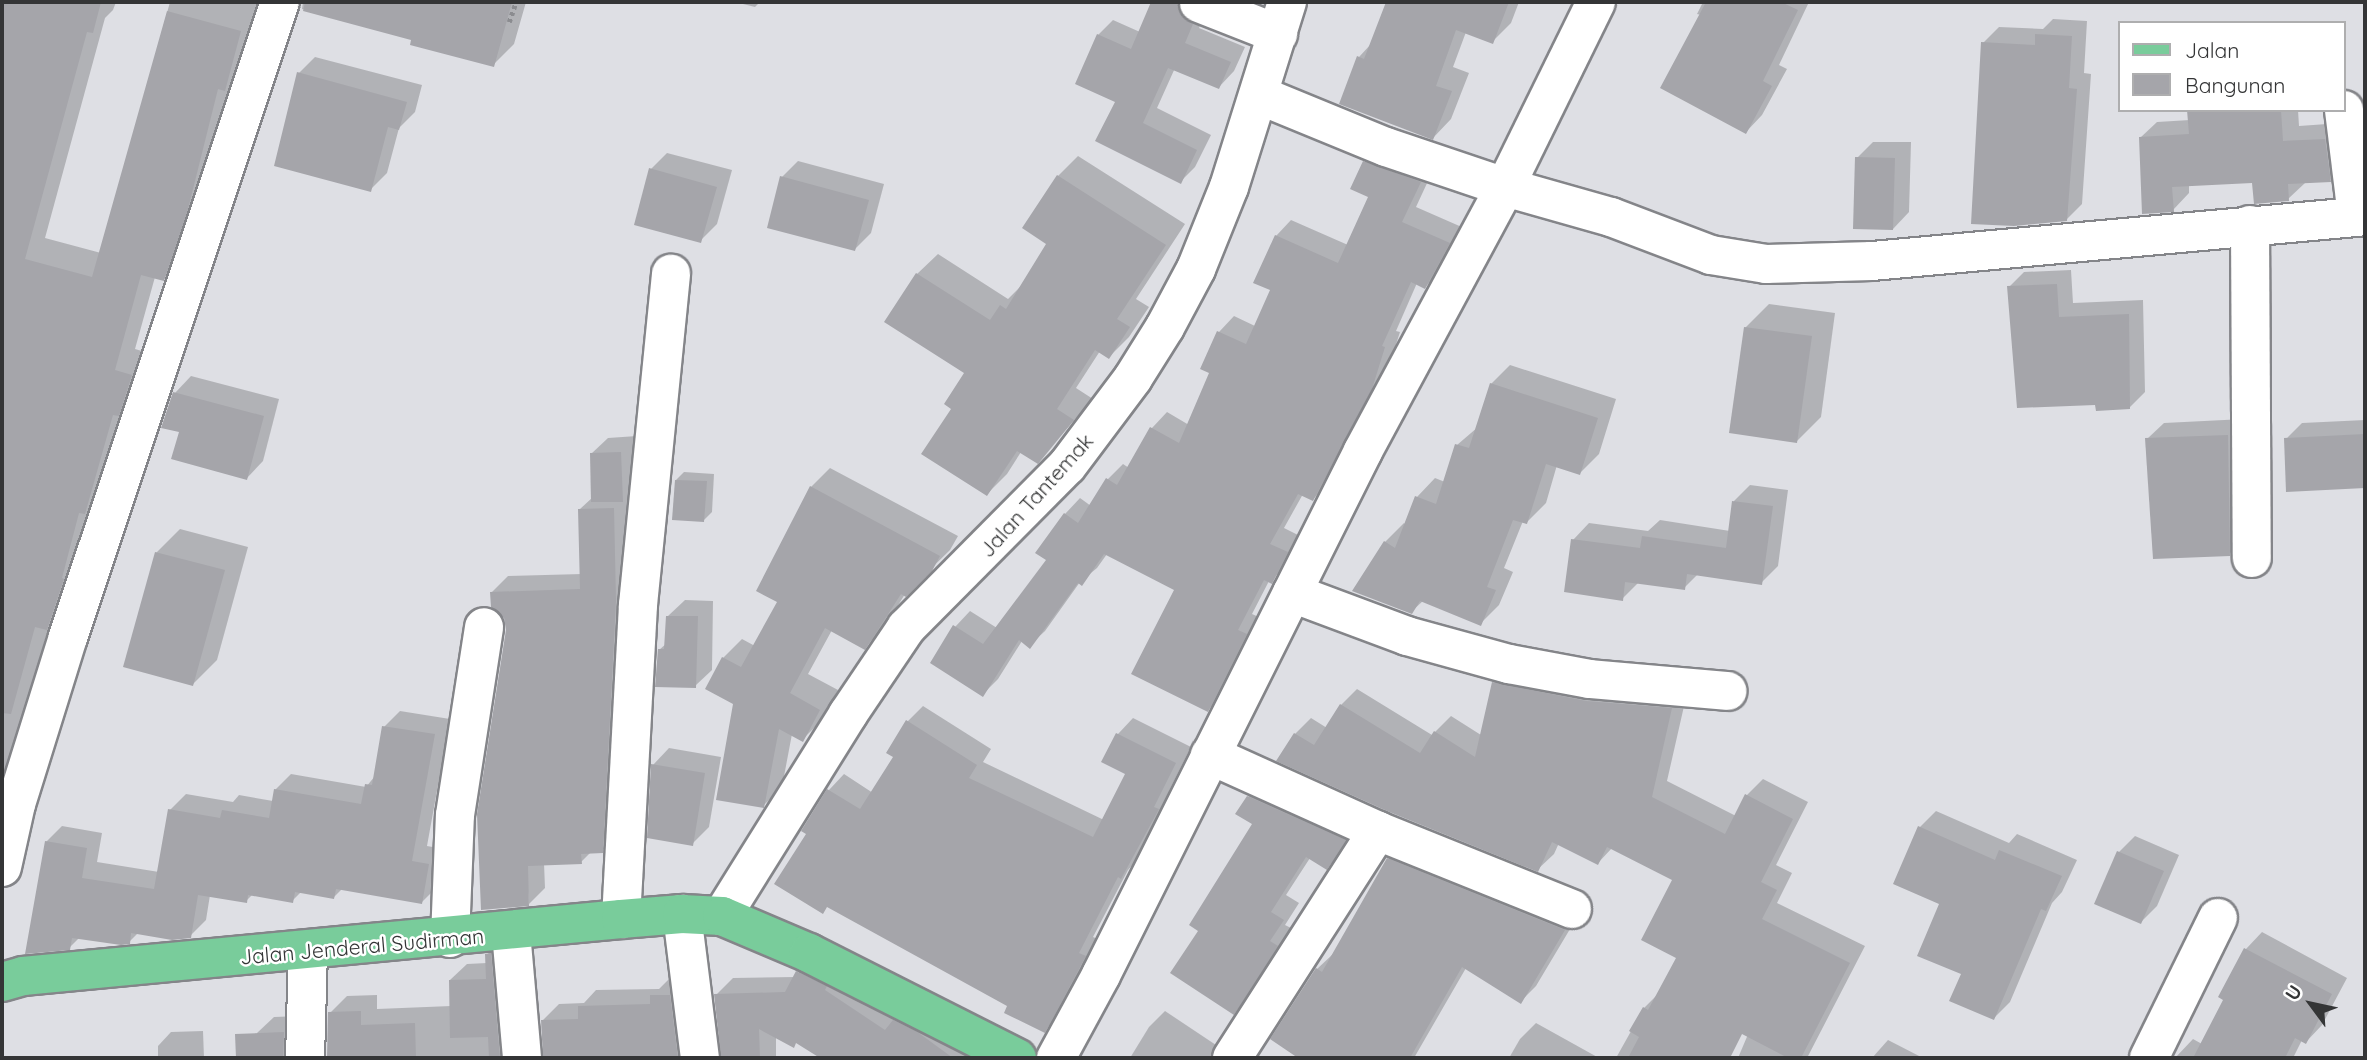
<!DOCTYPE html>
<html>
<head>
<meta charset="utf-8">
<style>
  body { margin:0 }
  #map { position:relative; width:2367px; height:1060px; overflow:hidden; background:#dedfe4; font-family:Quicksand,sans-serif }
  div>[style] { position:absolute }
  .shadow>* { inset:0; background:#0003 }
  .building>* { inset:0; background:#a5a5aa }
  .path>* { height:4.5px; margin-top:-2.25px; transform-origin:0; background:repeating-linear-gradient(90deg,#8b8c90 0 3.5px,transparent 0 7px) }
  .roads { filter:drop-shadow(2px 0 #848589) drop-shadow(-2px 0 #848589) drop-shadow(0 2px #848589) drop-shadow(0 -2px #848589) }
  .minor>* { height:38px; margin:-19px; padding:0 19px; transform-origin:19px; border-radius:19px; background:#fff }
  .major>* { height:38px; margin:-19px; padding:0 19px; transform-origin:19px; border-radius:19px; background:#79cc9b }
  span { translate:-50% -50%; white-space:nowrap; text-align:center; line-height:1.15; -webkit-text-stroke:5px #fff; paint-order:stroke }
  .street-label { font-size:21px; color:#343536 }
  .frame { position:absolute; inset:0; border:4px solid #343536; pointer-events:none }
  .legend { position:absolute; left:2118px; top:21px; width:228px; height:91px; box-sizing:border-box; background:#fff; border:2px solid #aeaeaf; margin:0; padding:9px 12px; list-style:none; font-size:21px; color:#343536 }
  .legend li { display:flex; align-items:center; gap:14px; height:35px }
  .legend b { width:35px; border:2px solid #aeaeaf }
  .north { position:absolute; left:2276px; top:969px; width:70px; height:70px; -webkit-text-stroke:5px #fff; paint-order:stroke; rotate:303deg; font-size:19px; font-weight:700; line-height:28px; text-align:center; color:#343536 }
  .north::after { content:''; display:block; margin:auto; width:24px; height:32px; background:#343536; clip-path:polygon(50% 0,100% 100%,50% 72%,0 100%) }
</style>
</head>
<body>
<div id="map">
  <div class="shadow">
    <i style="clip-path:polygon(2px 2px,116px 2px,113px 10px,105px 18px,45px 238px,101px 253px,170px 2px,263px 2px,184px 258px,163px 279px,155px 277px,135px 349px,152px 354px,68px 607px,49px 626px,2px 787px)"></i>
    <i style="clip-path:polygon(303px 2px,526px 2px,514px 44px,493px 65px,413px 39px,302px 9px)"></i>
    <i style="clip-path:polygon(735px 2px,760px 2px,755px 7px)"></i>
    <i style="clip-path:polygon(1153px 2px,1197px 2px,1207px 9px,1199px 28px,1245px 47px,1234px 71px,1219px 87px,1175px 68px,1157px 108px,1211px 135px,1195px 167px,1180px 182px,1117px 101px,1098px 35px,1113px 20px,1140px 32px)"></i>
    <i style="clip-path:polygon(1387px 2px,1519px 2px,1511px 23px,1492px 42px,1466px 32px,1453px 67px,1469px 73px,1451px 119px,1433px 138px,1359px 57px,1371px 44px)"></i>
    <i style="clip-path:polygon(1703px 2px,1809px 2px,1779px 65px,1787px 69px,1762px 115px,1746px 132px,1701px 15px,1697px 14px)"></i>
    <i style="clip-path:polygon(2053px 19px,2087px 21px,2084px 73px,2091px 74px,2082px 204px,2066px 220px,1983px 43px,1999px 27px,2043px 29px)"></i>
    <i style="clip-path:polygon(315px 57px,422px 85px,415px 112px,399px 128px,387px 173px,370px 190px,299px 73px)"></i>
    <i style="clip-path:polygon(2189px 110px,2298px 110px,2299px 126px,2341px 123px,2346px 164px,2330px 180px,2305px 183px,2288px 199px,2253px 181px,2189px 185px,2189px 193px,2173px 210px,2140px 138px,2157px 122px,2190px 120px)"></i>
    <i style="clip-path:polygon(1873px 142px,1911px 142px,1909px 212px,1893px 229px,1857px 158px)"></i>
    <i style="clip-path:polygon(1380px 147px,1435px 166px,1416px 207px,1464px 228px,1441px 271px,1425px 287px,1417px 283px,1396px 331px,1400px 332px,1387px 372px,1328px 484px,1313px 499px,1303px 494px,1284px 528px,1302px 537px,1287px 566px,1269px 581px,1252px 614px,1261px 618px,1223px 695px,1208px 710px,1176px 589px,1107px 554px,1097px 568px,1080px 582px,1045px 631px,1029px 646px,1022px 641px,998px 679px,983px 694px,955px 627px,970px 611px,997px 628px,1048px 560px,1065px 514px,1080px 498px,1091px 506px,1108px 479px,1123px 464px,1129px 468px,1152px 428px,1167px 412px,1189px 425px,1211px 372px,1219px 332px,1234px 316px,1255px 326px,1273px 289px,1276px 236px,1291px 220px,1348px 245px,1370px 196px,1365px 162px)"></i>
    <i style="clip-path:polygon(667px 153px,732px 170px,717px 224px,700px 241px,651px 169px)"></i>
    <i style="clip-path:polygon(1078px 156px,1185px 224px,1136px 299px,1149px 307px,1129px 337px,1109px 357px,1100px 351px,1076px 388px,1093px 399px,1037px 462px,1021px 452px,1007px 474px,987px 494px,953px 408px,966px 373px,917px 274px,938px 254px,1008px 299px,1021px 286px,1049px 243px,1058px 176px)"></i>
    <i style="clip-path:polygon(798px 161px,884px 184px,871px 233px,855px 249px,782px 177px)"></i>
    <i style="clip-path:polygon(2071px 270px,2073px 303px,2143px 300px,2145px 392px,2130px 407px,2097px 403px,2009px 287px,2024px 272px)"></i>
    <i style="clip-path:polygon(1769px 304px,1835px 313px,1821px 417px,1797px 441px,1745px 328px)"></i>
    <i style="clip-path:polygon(1510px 365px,1616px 399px,1599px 454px,1580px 473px,1557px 465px,1546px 503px,1527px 522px,1523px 521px,1504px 568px,1513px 572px,1499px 605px,1480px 624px,1424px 600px,1411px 612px,1385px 542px,1404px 523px,1406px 525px,1417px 497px,1435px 478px,1445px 482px,1457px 445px,1478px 427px,1491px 384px)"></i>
    <i style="clip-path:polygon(191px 376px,279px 399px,263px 461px,247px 478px,181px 431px,175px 393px)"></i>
    <i style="clip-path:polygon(2244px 419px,2246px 538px,2229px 554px,2147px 439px,2164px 423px)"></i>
    <i style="clip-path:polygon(2365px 420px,2365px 487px,2288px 490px,2286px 439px,2302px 423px)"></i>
    <i style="clip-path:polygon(637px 436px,638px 484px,629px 493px,632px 584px,618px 835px,602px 851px,591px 852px,581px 862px,544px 863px,545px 888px,529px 904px,507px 630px,506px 618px,492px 592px,508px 576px,582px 574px,580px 509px,593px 497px,591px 454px,608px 438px)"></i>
    <i style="clip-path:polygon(830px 468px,958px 536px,950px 550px,905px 594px,884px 628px,865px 647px,832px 630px,808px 674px,838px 690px,822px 720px,803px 739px,792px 734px,782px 787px,763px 806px,723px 658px,742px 639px,755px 646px,780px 601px,759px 590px,811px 487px)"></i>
    <i style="clip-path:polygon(684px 472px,714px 474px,712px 512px,704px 520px,676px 480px)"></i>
    <i style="clip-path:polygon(1750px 485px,1788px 490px,1778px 566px,1761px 583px,1698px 574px,1684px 588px,1639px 582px,1622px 599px,1573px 540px,1589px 523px,1648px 531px,1660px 520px,1730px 531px,1734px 501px)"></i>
    <i style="clip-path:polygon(180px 529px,248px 547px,217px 660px,193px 684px,156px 553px)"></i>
    <i style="clip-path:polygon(685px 600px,713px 601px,712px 670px,695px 686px,659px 650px,667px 643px,668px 616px)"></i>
    <i style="clip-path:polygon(1509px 667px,1687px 693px,1667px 781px,1736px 816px,1747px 795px,1763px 779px,1808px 802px,1776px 865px,1792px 873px,1777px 903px,1865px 946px,1807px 1058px,1738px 1058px,1765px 994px,1738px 981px,1695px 1058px,1616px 1058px,1644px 1008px,1659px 993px,1678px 957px,1674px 880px,1612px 848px,1598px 863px,1559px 843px,1554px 854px,1537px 870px,1387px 809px,1295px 734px,1311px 718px,1327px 728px,1341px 705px,1357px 689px,1432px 735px,1451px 716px,1481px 735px,1493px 683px)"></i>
    <i style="clip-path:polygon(923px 706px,991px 749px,983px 762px,1104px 820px,1127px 774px,1104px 762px,1118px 734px,1133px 718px,1191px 747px,1169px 791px,1174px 793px,1136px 861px,1128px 870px,1093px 937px,1100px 940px,1060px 1015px,1044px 1031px,1010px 1006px,803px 830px,829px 790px,844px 774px,873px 793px,895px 757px,908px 721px)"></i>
    <i style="clip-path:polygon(400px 711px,450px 719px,427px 846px,444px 849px,438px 886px,422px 902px,342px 889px,334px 897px,302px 891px,292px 901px,253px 894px,246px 901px,210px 895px,206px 920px,190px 936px,138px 933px,129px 942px,80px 937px,69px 948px,46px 842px,62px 826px,102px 833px,97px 862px,159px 872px,170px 810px,186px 794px,233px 802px,239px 795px,273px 801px,275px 790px,291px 774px,366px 787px,375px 776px,384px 727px)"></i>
    <i style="clip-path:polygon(669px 748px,721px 757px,709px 827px,692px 844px,653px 765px)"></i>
    <i style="clip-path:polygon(1265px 780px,1361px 824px,1343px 852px,1326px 868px,1310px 858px,1286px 895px,1299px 903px,1285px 925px,1293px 929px,1250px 997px,1233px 1013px,1255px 824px,1248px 797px)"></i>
    <i style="clip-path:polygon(1936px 811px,2009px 843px,2017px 834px,2077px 860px,2062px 892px,2052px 903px,2010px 1002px,1994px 1018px,1963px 973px,1920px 827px)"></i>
    <i style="clip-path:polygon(2135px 836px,2179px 855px,2157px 906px,2141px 922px,2119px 852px)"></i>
    <i style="clip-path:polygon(1404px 843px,1579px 914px,1536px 986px,1521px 1001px,1466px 968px,1414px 1058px,1301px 1058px,1272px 1039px,1317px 969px,1333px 954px,1388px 859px)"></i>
    <i style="clip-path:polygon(2262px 932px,2347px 978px,2322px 1025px,2306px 1042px,2302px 1040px,2293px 1058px,2175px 1058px,2193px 1039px,2202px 1044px,2225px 999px,2221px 996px,2246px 949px)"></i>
    <i style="clip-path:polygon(503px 938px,526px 1058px,329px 1058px,330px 1013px,347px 996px,377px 995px,377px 1009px,451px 1006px,450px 980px,467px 964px,487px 963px,487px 955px)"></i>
    <i style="clip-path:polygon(814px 956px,990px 1058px,825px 1058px,797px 1041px,776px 1036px,776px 1058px,723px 1058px,716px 995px,733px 978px,795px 977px)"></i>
    <i style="clip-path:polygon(669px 979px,686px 979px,704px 1058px,545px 1058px,542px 1021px,559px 1004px,584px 1003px,596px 990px,659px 989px)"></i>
    <i style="clip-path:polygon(1165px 1011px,1231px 1055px,1229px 1058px,1130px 1058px,1149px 1027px)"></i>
    <i style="clip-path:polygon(300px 1016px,309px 1058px,258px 1058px,257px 1033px,274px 1017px)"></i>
    <i style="clip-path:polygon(1536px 1023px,1599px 1058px,1509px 1058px,1520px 1039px)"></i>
    <i style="clip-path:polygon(203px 1031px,204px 1058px,158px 1058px,158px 1046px,171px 1032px)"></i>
    <i style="clip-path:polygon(1888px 1040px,1923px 1058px,1872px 1058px)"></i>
  </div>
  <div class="building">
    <i style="clip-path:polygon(2px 2px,101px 2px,93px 33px,87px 32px,25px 259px,92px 277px,167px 11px,241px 31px,225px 91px,218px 89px,187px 213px,164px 281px,141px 275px,115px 370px,132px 375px,119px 416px,113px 415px,85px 514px,79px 513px,62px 578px,64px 579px,47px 630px,35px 627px,11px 714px,2px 713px)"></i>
    <i style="clip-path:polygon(305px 2px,512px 2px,494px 67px,410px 45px,411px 40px,303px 11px)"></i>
    <i style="clip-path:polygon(1151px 2px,1178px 2px,1182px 16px,1193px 24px,1185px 43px,1231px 62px,1219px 89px,1168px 68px,1143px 123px,1197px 150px,1181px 184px,1095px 141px,1115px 102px,1075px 84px,1097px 34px,1131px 49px)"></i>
    <i style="clip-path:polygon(1386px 2px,1509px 2px,1493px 44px,1456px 30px,1436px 86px,1452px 91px,1433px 140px,1339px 104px,1357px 56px,1364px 59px)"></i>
    <i style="clip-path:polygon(1706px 2px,1781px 2px,1798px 10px,1763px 81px,1772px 86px,1746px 134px,1660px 88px)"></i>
    <i style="clip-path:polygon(2035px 34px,2072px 36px,2069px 88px,2077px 89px,2067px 221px,2014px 226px,1971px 224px,1981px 42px,2035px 45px)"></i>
    <i style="clip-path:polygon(297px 72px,407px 102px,399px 130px,388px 127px,371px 192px,274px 166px)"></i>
    <i style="clip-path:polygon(2187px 110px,2281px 110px,2283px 141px,2325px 139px,2331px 182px,2288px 184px,2289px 201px,2254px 204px,2252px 183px,2172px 187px,2174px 212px,2142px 214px,2139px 137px,2189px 134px)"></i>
    <i style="clip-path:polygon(1855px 157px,1895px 158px,1893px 230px,1853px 229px)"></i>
    <i style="clip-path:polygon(1363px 161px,1421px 182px,1402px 222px,1450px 243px,1425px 289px,1411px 282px,1382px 346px,1385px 347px,1372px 389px,1313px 501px,1298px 494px,1270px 544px,1288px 552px,1272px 584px,1264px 580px,1238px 630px,1247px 634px,1208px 712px,1131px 674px,1174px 590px,1104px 554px,1082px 586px,1078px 583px,1030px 649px,1019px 640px,983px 697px,930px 663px,953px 625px,983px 644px,1046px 560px,1035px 553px,1064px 513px,1078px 523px,1106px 478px,1117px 485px,1150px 427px,1179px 443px,1209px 373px,1200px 369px,1217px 331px,1246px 344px,1270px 290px,1253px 283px,1275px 235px,1338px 263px,1368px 197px,1350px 189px)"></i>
    <i style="clip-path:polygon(649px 168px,717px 187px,701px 243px,634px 225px)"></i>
    <i style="clip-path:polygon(1057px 175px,1166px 245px,1117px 319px,1130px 327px,1109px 359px,1095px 350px,1057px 409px,1074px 420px,1038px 464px,1017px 451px,987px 496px,921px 454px,951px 409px,944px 404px,964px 373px,884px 322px,916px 273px,990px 320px,1000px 305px,1006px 309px,1046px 244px,1022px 228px)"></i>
    <i style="clip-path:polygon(780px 176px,869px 200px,855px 251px,767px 228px)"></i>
    <i style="clip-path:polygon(2057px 284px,2059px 317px,2129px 314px,2130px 409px,2096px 411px,2095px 405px,2017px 408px,2007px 286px)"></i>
    <i style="clip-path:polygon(1744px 327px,1812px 336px,1797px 443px,1729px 433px)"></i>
    <i style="clip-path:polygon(1490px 383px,1598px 418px,1580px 475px,1546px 464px,1527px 524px,1513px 520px,1487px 587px,1496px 590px,1481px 626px,1420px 601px,1412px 614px,1352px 591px,1384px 541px,1395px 548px,1415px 496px,1436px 504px,1455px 444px,1469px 448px)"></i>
    <i style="clip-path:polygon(173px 392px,264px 416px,247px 480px,171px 459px,179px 432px,161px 428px)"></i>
    <i style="clip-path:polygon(2365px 434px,2365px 488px,2286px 492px,2284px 438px)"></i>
    <i style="clip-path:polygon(2228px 435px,2230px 556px,2153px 559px,2145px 438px)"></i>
    <i style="clip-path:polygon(621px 452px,623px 502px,591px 502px,590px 453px)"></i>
    <i style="clip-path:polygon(675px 480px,707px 481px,704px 522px,672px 520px)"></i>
    <i style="clip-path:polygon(810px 486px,940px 556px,932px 571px,906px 597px,901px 594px,865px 650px,825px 628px,790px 693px,820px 710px,803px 742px,779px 729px,764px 808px,716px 800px,733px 704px,705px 689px,722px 657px,741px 667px,777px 602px,756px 591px)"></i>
    <i style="clip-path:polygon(1732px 501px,1773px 506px,1762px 585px,1687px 574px,1685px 590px,1625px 582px,1623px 601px,1564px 592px,1571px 539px,1640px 548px,1642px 536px,1726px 548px)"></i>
    <i style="clip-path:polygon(614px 508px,616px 601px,603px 853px,581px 854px,582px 864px,528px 866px,529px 906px,481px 910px,477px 814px,506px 630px,504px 618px,491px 607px,490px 592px,580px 589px,578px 509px)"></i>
    <i style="clip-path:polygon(155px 552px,225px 570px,193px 686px,123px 667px)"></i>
    <i style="clip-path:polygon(666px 616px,698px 616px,696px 688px,655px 687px,658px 649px,664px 649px)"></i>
    <i style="clip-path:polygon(1492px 682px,1586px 701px,1672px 708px,1652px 797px,1725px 834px,1745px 794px,1793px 819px,1761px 882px,1777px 890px,1762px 919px,1850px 963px,1801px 1058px,1788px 1058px,1742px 1034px,1730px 1058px,1628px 1058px,1639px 1037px,1629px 1031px,1643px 1007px,1648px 1010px,1676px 958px,1641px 940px,1672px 880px,1607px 847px,1598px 865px,1552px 842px,1538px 872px,1387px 811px,1276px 761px,1294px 733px,1314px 745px,1340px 704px,1420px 753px,1434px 731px,1475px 757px)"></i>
    <i style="clip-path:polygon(906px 720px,977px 765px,969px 778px,1093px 837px,1125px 774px,1101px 762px,1116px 733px,1176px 763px,1154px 807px,1159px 809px,1121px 879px,1118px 877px,1079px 953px,1086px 956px,1045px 1033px,1004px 1013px,1007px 1006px,827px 907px,823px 914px,774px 884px,806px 834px,801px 831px,827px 789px,860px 809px,893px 757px,886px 753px)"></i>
    <i style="clip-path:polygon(382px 726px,435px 734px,412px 861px,429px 864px,422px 904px,336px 889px,334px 899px,295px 892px,293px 903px,248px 895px,247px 903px,198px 895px,191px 938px,172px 940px,131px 933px,130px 944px,121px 945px,72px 938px,70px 950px,25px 954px,45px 841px,87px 848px,82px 878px,154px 889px,168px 809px,220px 818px,222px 810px,269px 818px,274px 789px,361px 804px,365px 784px,372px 785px)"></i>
    <i style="clip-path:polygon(651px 764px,705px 773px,693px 846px,647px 838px)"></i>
    <i style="clip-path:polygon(1247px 796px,1346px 840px,1327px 870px,1306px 857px,1271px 912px,1284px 920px,1270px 941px,1278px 946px,1234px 1015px,1170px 973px,1198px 931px,1189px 925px,1252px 824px,1235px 814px)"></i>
    <i style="clip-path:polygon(1918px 826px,1995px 860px,1999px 850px,2062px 876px,2046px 911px,2041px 909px,1994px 1020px,1949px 1001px,1961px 974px,1917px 956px,1939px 904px,1893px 884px)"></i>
    <i style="clip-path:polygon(2117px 851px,2164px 871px,2141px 924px,2094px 904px)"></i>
    <i style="clip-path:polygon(1387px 858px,1565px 930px,1521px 1004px,1462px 967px,1410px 1058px,1298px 1058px,1270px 1039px,1316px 968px,1322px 972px)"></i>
    <i style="clip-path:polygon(2244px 948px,2332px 994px,2306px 1044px,2295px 1038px,2285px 1058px,2193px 1058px,2223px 1000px,2218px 997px)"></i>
    <i style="clip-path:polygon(491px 953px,500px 1058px,489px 1058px,488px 1037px,450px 1038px,449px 980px,486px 979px,485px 954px)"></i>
    <i style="clip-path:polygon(796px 971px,827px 986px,825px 990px,885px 1030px,893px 1020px,916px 1031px,953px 1058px,820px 1058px,796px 1043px,794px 1048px,759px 1029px,760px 1058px,721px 1058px,714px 994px,785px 992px)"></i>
    <i style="clip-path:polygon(650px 995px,670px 995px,678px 1058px,543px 1058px,541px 1020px,578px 1019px,578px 1006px,650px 1004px)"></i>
    <i style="clip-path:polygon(361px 1011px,361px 1025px,415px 1023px,416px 1058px,327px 1058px,328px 1012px)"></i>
    <i style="clip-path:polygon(284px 1032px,283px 1058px,236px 1058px,235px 1034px)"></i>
  </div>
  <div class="path">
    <i style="left:509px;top:22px;width:21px;rotate:-71deg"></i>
  </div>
  <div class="roads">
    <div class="minor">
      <i style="left:1199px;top:3px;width:85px;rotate:21.4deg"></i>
      <i style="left:1259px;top:95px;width:137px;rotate:22.3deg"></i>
      <i style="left:1386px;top:147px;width:126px;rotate:18.6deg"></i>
      <i style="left:1505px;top:187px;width:110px;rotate:15.8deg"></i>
      <i style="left:1611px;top:217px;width:107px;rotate:20.8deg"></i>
      <i style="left:1711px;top:255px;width:56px;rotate:9.3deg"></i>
      <i style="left:1766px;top:264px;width:106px;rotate:-1.6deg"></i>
      <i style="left:1872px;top:261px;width:495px;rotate:-5.2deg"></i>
      <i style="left:2344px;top:110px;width:107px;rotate:83deg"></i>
      <i style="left:2250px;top:225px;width:333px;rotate:89.7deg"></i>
      <i style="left:1292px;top:593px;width:123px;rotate:20.5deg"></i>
      <i style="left:1407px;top:636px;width:106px;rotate:15.4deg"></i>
      <i style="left:1509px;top:664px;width:82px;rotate:10.5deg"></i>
      <i style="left:1590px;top:679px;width:138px;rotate:5deg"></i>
      <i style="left:1210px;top:755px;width:184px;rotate:24.3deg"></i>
      <i style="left:1378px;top:831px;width:209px;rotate:21.9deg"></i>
      <i style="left:2px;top:867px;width:65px;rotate:-77.5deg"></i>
      <i style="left:16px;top:804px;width:175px;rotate:-72.7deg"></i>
      <i style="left:68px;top:637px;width:669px;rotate:-71.54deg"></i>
      <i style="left:682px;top:914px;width:145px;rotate:82.9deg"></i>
      <i style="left:722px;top:916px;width:238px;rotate:-58deg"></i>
      <i style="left:848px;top:714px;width:104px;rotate:-56deg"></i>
      <i style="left:906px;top:628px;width:228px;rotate:-45.2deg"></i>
      <i style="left:1067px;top:466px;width:110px;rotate:-53.1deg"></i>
      <i style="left:1133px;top:378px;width:60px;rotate:-57.9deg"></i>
      <i style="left:1165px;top:327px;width:66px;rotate:-61.9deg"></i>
      <i style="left:1196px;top:269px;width:88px;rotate:-68.1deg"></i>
      <i style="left:1229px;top:187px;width:194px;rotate:-72.6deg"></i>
      <i style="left:621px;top:919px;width:314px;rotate:-86.9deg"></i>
      <i style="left:638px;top:605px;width:333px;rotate:-84.3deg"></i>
      <i style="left:511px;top:932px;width:126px;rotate:85deg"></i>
      <i style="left:450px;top:938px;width:123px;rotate:-87.7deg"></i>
      <i style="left:455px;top:815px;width:190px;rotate:-81.2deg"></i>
      <i style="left:305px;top:1058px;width:108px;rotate:-88.4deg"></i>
      <i style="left:1056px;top:1058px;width:94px;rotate:-61.5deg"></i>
      <i style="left:1101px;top:975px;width:586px;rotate:-63.43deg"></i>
      <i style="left:1363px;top:451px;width:300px;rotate:-61.7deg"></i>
      <i style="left:1505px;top:187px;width:206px;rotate:-63.8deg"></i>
      <i style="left:1232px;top:1058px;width:270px;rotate:-57.3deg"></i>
      <i style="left:2149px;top:1058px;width:156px;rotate:-63.8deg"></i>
    </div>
    <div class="major">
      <i style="left:2px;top:982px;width:22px;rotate:-16deg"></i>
      <i style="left:23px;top:976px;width:601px;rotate:-5.44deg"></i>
      <i style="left:621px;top:919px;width:61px;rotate:-4.7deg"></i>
      <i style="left:682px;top:914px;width:40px;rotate:2.9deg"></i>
      <i style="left:722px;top:916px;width:95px;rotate:23deg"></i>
      <i style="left:809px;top:953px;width:233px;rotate:26.8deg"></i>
    </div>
  </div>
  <div class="street-label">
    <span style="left:1036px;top:495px;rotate:-48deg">Jalan Tantemak</span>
    <span style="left:362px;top:946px;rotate:-5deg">Jalan Jenderal Sudirman</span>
  </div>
  <div class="frame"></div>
  <ul class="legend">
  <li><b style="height:9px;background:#79cc9b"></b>Jalan</li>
  <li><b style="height:19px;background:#a5a5aa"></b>Bangunan</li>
  </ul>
  <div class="north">U</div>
</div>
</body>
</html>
